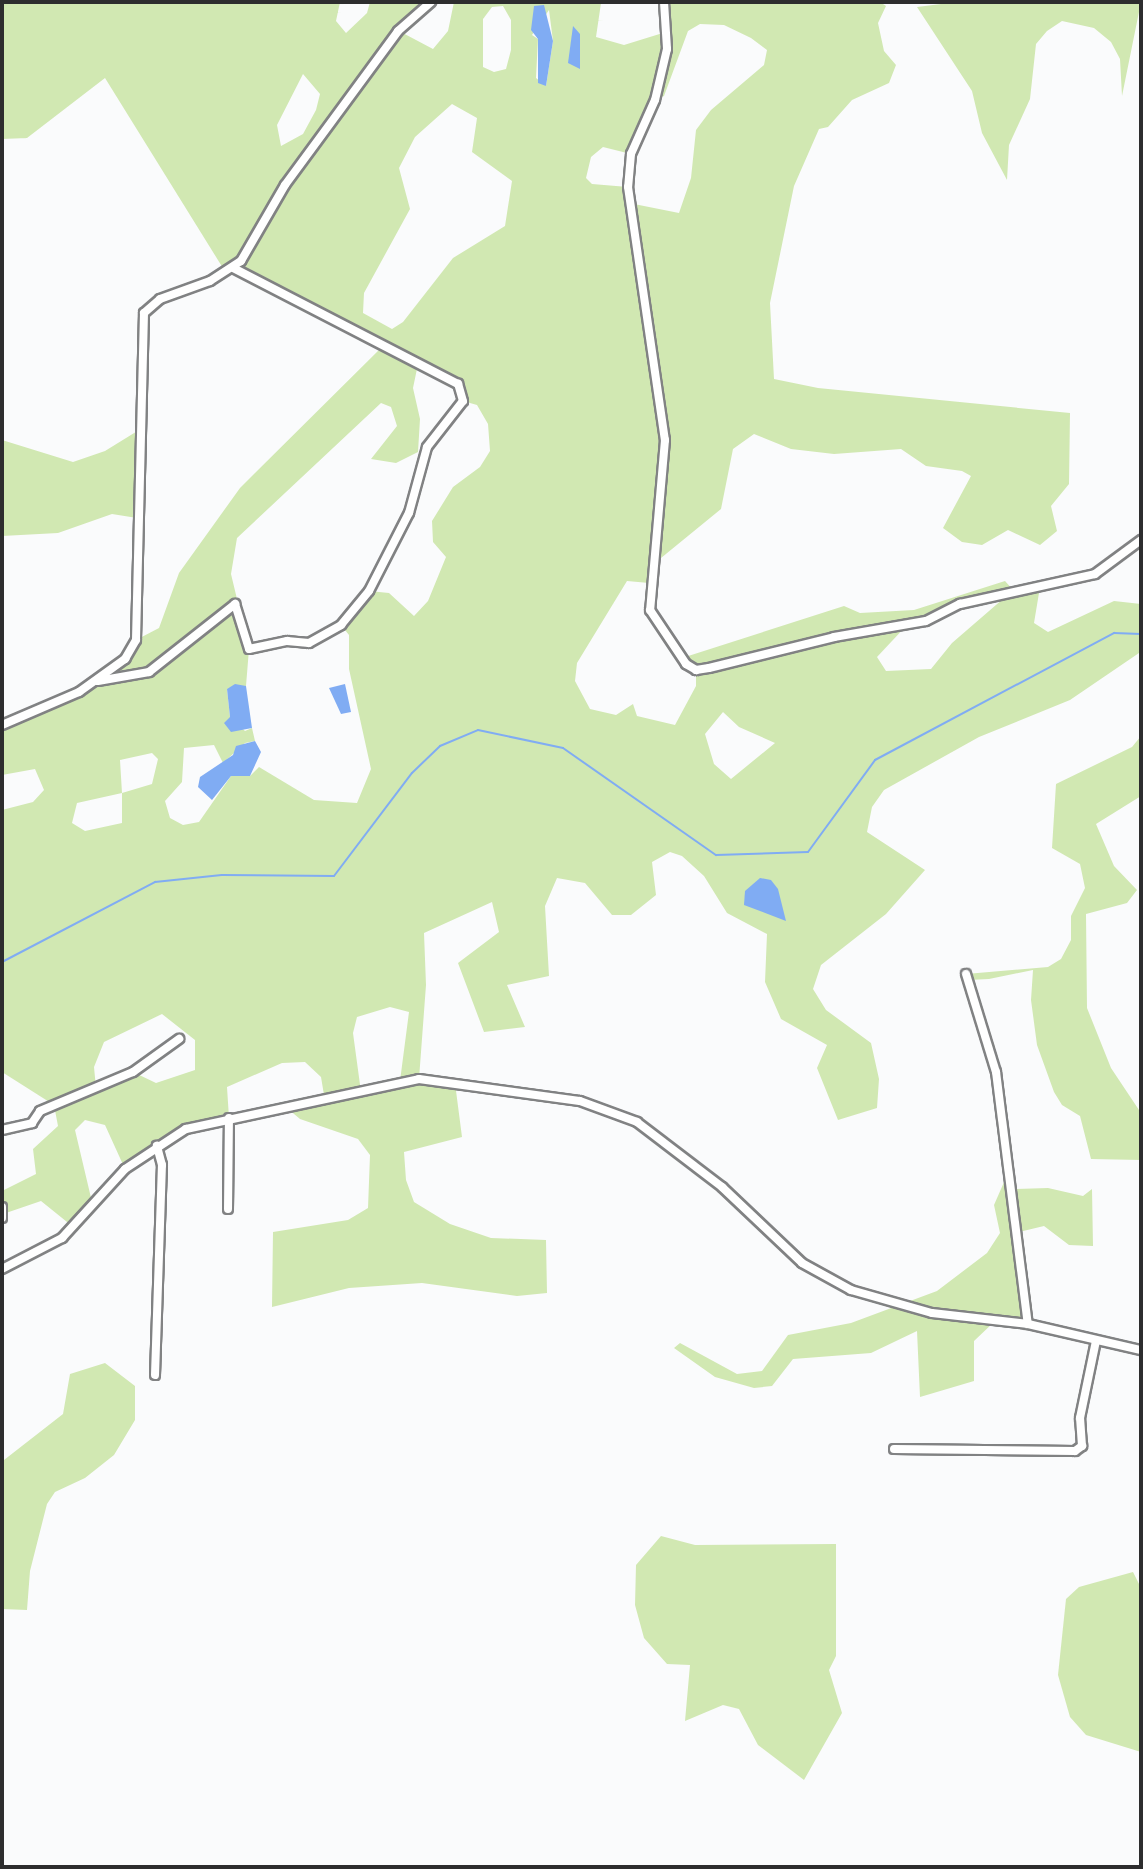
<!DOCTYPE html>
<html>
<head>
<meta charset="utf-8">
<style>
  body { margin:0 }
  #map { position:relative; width:1143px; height:1869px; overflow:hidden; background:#fafbfc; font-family:"Fira Sans",sans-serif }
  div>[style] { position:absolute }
  .green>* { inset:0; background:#d1e8b2 }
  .water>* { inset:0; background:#80acf3 }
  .stream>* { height:2px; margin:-1px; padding:0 1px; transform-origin:1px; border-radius:1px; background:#80acf3 }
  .roads { filter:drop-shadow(2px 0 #818283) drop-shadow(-2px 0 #818283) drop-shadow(0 2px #818283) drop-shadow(0 -2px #818283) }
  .street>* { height:8px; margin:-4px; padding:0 4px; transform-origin:4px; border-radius:4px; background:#fff }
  span { translate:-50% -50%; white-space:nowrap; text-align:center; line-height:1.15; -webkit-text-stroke:6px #fff; paint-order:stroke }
  .frame { position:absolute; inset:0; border:4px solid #2d2d2e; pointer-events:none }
</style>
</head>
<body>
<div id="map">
  <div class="green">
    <i style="clip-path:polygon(evenodd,2px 2px,340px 2px,336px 21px,346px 33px,367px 13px,370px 2px,431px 2px,399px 31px,433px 49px,448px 31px,454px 2px,601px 3px,596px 37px,624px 45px,666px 32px,664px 2px,880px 2px,886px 6px,878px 23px,884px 51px,896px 65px,889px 83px,852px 100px,828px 127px,819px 129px,794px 186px,770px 303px,774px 379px,818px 388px,1070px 413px,1069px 484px,1051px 506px,1057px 531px,1040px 545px,1008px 530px,982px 545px,962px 542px,943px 528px,971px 476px,962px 471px,926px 466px,901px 449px,834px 454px,791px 449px,754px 434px,733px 449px,721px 509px,650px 567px,649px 583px,627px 581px,577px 663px,575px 681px,590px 709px,616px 715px,633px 704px,637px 716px,675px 725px,696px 686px,696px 670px,682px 658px,844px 606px,860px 613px,914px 610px,1005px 581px,1014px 591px,1040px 587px,1034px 623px,1048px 632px,1114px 601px,1141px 604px,1139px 653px,1070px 700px,979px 737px,884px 790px,872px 807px,867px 832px,925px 870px,886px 914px,821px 965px,813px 989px,826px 1010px,871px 1043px,879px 1079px,877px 1108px,838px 1120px,817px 1068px,827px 1045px,781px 1019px,765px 982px,767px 934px,727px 913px,704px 876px,682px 856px,670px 852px,652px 862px,656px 895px,631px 915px,612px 915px,585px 883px,557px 878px,545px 906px,549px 976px,507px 985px,525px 1027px,484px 1032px,458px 963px,499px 932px,492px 902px,424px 933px,426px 985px,419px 1079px,455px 1083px,462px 1137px,404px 1152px,406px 1180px,414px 1202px,450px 1224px,491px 1238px,546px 1240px,547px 1293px,517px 1296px,422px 1283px,349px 1288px,272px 1307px,273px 1232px,348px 1220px,368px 1208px,370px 1155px,358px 1139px,300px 1119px,287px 1108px,325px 1101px,321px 1077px,305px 1062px,282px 1063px,227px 1087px,229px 1118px,186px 1129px,125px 1169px,105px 1125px,85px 1120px,75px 1130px,92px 1202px,72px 1226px,41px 1201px,3px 1214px,2px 1191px,36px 1174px,33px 1149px,58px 1126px,54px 1105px,2px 1072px,2px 810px,33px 802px,44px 790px,35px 769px,2px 775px,2px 725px,79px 692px,125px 659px,136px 640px,159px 628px,179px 573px,240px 488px,383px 346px,233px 268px,226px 273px,105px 78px,27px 138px,2px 139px,2px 2px,503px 6px,511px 20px,511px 50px,506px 69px,494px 72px,483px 67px,483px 19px,492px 7px,503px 6px,2px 2px,549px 10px,553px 41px,546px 86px,536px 78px,538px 39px,532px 35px,549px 10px,2px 2px,700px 24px,724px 25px,751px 38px,767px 50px,764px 65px,711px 110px,696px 130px,691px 178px,679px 213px,629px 203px,628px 187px,592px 184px,586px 178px,591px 157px,603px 147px,631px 154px,655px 100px,664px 96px,688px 31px,700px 24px,2px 2px,303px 74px,320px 94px,316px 110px,303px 134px,281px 146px,277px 125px,303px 74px,2px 2px,452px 104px,477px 118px,472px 152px,512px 181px,505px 226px,453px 258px,403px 322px,392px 329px,363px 313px,364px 293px,410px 209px,399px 168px,415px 137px,452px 104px,2px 2px,418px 364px,465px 392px,463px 401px,477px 405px,488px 424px,490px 451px,480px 467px,453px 487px,432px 521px,433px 542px,446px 557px,428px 601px,414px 616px,389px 593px,369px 591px,341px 625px,349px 635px,349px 669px,371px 769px,357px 803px,314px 800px,259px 767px,250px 776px,231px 776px,199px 822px,183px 825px,170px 818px,165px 801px,182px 782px,184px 748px,214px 745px,223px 763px,245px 743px,255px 741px,252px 728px,245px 731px,230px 717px,227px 689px,246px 686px,249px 649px,231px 574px,237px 538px,381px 403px,391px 407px,397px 426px,371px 459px,396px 463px,418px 452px,420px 419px,413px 388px,418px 364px,2px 2px,1011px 592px,952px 643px,931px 669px,886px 671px,877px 657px,907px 625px,1011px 592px,2px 2px,723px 712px,739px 727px,775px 743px,731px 779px,714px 764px,705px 734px,723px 712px,2px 2px,152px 753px,158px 759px,152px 784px,122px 793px,120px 760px,152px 753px,2px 2px,122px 793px,122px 823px,85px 831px,72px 823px,77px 803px,122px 793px,2px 2px,390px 1007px,409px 1012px,400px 1081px,361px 1092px,353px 1033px,357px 1017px,390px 1007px,2px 2px,162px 1014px,195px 1040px,195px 1070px,156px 1083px,133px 1072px,96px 1088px,94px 1067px,104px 1042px,162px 1014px)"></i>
    <i style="clip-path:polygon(957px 2px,1141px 2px,1122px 96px,1120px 59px,1111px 42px,1094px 28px,1062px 21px,1047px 31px,1036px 44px,1030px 99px,1009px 145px,1007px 180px,982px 133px,972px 91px,917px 7px)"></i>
    <i style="clip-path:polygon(139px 430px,137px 518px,112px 514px,58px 533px,2px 536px,2px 440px,73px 462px,105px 451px)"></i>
    <i style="clip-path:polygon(1141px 736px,1141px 796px,1096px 824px,1114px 866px,1137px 890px,1127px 903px,1086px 914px,1087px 1008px,1111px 1068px,1141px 1113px,1141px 1160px,1091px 1159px,1080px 1116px,1062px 1105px,1054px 1092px,1037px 1045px,1031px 1000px,1033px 970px,989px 979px,968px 980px,966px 974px,1048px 967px,1061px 959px,1071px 940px,1071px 916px,1085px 888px,1080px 864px,1052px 848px,1056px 784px,1132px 747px)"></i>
    <i style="clip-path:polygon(1008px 1173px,1012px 1189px,1048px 1188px,1083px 1196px,1092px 1189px,1093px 1246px,1069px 1245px,1044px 1226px,1019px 1232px,1028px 1324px,994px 1322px,974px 1341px,974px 1381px,920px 1397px,917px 1331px,871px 1353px,793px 1359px,772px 1386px,754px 1388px,715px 1377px,674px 1348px,680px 1343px,737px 1374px,762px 1371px,788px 1335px,851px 1323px,937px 1291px,987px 1253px,1000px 1233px,994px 1205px)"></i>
    <i style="clip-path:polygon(105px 1363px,135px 1386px,135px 1420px,114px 1455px,85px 1478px,55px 1492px,47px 1504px,30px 1571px,27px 1610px,2px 1609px,4px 1460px,63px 1414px,70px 1374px)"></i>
    <i style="clip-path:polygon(661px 1536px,695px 1545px,836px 1544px,836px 1656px,829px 1670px,842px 1713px,804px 1780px,758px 1745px,739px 1709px,723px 1705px,685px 1721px,690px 1665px,667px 1664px,644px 1638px,635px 1605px,636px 1565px)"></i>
    <i style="clip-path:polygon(1133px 1572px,1141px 1588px,1141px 1752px,1086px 1735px,1070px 1717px,1058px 1675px,1066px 1599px,1079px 1587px)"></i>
  </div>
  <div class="water">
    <i style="clip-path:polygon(544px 5px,553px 41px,546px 86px,538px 83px,538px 39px,531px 30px,534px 6px)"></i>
    <i style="clip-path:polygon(573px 26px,580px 34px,580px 69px,568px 63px)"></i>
    <i style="clip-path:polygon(235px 684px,246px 686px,252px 728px,231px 732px,224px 723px,230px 717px,227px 689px)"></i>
    <i style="clip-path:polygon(345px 684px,351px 712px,341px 714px,329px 688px)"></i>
    <i style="clip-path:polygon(255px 741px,261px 752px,250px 776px,231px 776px,212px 800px,198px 787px,200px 777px,233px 755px,236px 746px)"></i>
    <i style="clip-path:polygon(760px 878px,771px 880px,778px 889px,786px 921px,744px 905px,745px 891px)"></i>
  </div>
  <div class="stream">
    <i style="left:2px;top:962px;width:173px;rotate:-27.6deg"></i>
    <i style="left:155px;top:882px;width:67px;rotate:-6deg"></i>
    <i style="left:222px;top:875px;width:112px;rotate:0.5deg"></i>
    <i style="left:334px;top:876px;width:129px;rotate:-52.9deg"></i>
    <i style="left:412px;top:773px;width:39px;rotate:-44deg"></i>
    <i style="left:440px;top:746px;width:41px;rotate:-22.8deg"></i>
    <i style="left:478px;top:730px;width:87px;rotate:12deg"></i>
    <i style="left:563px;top:748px;width:187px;rotate:35deg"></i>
    <i style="left:716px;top:855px;width:92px;rotate:-1.9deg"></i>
    <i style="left:808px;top:852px;width:114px;rotate:-53.9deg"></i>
    <i style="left:875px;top:760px;width:271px;rotate:-28deg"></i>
    <i style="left:1114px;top:633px;width:27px;rotate:2deg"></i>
  </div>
  <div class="roads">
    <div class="street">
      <i style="left:664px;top:2px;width:47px;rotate:86.3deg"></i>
      <i style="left:667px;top:49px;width:52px;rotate:103.2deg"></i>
      <i style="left:655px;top:100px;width:59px;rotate:114deg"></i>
      <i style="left:631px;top:154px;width:33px;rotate:95deg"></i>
      <i style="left:628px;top:187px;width:256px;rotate:81.7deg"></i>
      <i style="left:665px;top:440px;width:171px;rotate:95deg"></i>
      <i style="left:650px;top:610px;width:65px;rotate:56.3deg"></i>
      <i style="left:686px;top:664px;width:12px;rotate:31deg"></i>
      <i style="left:696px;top:670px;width:13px;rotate:-9deg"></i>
      <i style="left:709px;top:668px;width:129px;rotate:-13.9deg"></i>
      <i style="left:834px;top:637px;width:93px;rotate:-9.9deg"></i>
      <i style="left:926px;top:621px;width:38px;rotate:-27deg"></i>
      <i style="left:960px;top:604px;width:138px;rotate:-12.5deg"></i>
      <i style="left:1095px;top:574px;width:57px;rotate:-36.5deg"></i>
      <i style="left:98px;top:681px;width:52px;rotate:-10deg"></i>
      <i style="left:149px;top:672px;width:110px;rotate:-38.3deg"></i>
      <i style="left:235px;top:604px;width:47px;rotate:72.7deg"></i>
      <i style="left:249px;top:649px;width:39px;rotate:-12deg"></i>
      <i style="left:287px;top:641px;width:22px;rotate:5deg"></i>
      <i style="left:309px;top:643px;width:37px;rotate:-29deg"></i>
      <i style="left:341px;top:625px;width:44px;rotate:-50.5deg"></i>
      <i style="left:369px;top:591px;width:88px;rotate:-62.9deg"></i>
      <i style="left:409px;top:513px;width:68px;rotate:-74.7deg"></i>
      <i style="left:427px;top:447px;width:58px;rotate:-52deg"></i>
      <i style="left:463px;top:401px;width:18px;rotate:-106deg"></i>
      <i style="left:458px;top:384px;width:253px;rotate:-152.7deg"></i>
      <i style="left:2px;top:725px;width:84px;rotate:-23.2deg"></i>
      <i style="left:79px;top:692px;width:57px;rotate:-35.7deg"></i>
      <i style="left:125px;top:659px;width:22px;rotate:-60deg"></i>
      <i style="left:136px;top:640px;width:327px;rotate:-88.6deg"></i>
      <i style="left:144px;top:313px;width:21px;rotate:-41deg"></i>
      <i style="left:160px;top:299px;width:53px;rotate:-19.8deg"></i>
      <i style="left:210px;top:281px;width:37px;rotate:-33deg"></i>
      <i style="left:241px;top:261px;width:88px;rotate:-59.9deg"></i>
      <i style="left:285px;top:185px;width:191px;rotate:-53.7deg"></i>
      <i style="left:398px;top:31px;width:44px;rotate:-41.3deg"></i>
      <i style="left:966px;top:974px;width:102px;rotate:73deg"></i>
      <i style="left:996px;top:1072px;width:254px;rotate:82.8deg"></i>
      <i style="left:2px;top:1130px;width:31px;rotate:-13deg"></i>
      <i style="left:32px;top:1123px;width:14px;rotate:-56deg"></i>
      <i style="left:40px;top:1111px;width:101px;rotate:-22.8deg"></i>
      <i style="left:133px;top:1072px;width:57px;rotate:-35.7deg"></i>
      <i style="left:2px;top:1207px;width:11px;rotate:90deg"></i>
      <i style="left:228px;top:1209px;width:91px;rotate:-89.4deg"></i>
      <i style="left:2px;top:1269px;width:68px;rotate:-27.3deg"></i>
      <i style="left:62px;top:1238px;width:93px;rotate:-47.6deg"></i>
      <i style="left:125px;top:1169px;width:73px;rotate:-33.3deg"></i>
      <i style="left:186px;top:1129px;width:238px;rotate:-12.1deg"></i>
      <i style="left:419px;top:1079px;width:162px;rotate:7.8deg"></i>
      <i style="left:580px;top:1101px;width:61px;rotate:20.2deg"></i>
      <i style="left:637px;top:1122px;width:107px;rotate:37.4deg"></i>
      <i style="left:722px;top:1187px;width:110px;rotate:43.5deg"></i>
      <i style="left:802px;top:1263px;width:56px;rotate:28.9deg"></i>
      <i style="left:851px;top:1290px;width:84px;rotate:15.9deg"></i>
      <i style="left:932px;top:1313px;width:97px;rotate:6.5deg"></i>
      <i style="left:1028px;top:1324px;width:116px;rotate:13deg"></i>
      <i style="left:155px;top:1375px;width:210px;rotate:-88.1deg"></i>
      <i style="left:162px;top:1165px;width:20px;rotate:-105deg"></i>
      <i style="left:894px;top:1449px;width:181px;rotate:0.6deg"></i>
      <i style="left:1075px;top:1451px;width:9px;rotate:-36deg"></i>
      <i style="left:1082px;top:1446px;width:28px;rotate:-94deg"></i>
      <i style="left:1080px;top:1418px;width:79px;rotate:-78.3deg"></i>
    </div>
  </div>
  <div class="frame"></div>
</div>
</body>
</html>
